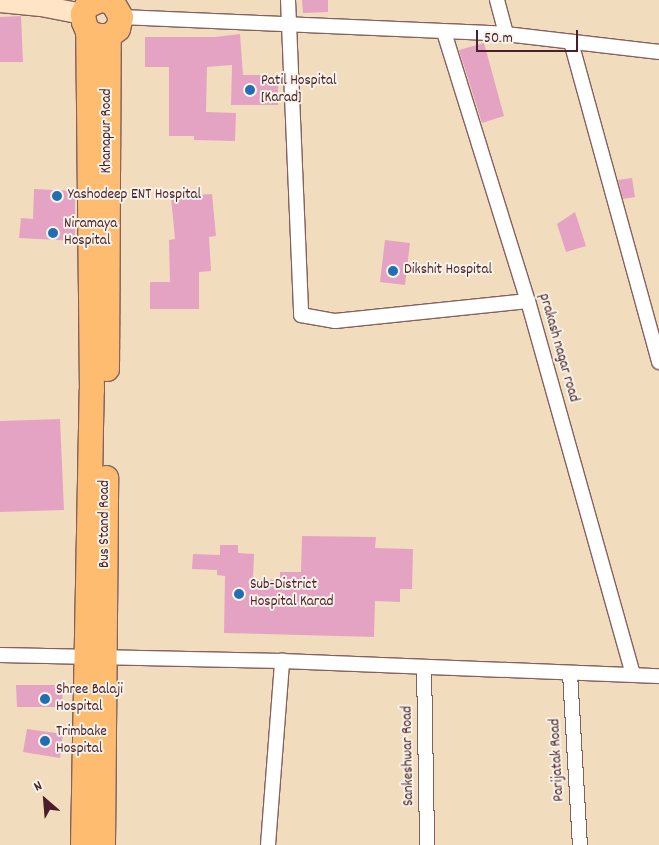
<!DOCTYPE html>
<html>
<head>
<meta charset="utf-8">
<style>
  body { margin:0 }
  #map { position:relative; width:659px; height:845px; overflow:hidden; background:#f2dcbe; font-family:Dekko,sans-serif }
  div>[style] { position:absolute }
  .building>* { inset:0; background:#e5a3c4 }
  .roads { filter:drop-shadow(1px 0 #85615e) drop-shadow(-1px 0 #85615e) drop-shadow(0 1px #85615e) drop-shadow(0 -1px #85615e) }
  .minor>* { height:14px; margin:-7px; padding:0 7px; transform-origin:7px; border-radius:7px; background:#fff }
  .secondary>* { height:20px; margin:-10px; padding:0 10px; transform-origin:10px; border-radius:10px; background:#ffe4c6 }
  .trunk>* { height:24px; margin:-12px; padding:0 12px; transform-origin:12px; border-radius:12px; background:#febc70 }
  .dots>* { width:14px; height:14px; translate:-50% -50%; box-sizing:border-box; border:2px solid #f7f3e8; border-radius:50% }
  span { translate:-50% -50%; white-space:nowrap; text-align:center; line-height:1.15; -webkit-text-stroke:4px #f7f3e8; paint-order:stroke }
  .poi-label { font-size:15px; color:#4a1f2b }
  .left { translate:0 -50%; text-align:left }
  .street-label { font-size:15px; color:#4a1f2b }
  .north { position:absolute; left:20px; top:775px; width:50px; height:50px; -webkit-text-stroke:4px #f7f3e8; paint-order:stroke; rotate:333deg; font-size:14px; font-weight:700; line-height:20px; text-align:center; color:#4a1f2b }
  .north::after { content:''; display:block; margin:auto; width:18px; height:22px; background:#4a1f2b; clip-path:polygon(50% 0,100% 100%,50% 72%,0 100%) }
  .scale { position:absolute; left:476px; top:30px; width:102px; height:22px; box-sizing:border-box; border:2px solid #4a1f2b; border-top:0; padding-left:6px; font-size:15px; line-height:18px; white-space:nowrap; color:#4a1f2b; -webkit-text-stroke:4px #f7f3e8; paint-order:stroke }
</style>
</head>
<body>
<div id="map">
  <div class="building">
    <i style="clip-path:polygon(302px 0,328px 0,328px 12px,303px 13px)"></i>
    <i style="clip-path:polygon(21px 16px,23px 62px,0 62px,0 17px)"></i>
    <i style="clip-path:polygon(240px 34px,243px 75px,278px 75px,278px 105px,231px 105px,232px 65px,207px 67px,206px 112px,236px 113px,235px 141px,194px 140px,194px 136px,169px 136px,169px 67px,145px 67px,145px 37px,215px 37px)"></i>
    <i style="clip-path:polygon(484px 43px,504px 116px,482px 123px,459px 50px)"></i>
    <i style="clip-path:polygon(632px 178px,635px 197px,623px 199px,618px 180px)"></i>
    <i style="clip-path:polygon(34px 189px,75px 191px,75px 241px,19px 238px,21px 218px,33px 219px)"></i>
    <i style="clip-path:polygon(212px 194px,216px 236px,209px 237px,211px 271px,199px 272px,199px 309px,150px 309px,150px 282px,170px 282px,169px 240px,175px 239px,171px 197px)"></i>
    <i style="clip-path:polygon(575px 212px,586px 246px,566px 252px,557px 224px)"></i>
    <i style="clip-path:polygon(385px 240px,410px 243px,405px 285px,380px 282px)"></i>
    <i style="clip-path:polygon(60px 419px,64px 510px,0 512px,0 421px)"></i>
    <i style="clip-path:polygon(302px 536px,376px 537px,375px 548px,413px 549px,412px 589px,400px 589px,400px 602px,375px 601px,374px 637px,224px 633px,225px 576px,217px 575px,217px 570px,192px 569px,193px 554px,220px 555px,220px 545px,238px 545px,238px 553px,254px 554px,253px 579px,280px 580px,280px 572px,301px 572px)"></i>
    <i style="clip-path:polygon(16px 685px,62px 685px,63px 707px,17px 707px)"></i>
    <i style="clip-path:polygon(27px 729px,63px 734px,60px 758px,23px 752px)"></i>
  </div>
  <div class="roads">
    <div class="minor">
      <i style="left:288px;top:0;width:315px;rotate:87.6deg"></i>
      <i style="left:301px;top:315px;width:35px;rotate:10deg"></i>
      <i style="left:335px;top:321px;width:194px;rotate:-5.9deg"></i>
      <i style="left:497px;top:0;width:35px;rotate:75deg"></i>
      <i style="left:121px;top:17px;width:385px;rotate:2.5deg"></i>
      <i style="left:506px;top:34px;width:154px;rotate:6.7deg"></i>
      <i style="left:444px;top:32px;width:282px;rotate:72.7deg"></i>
      <i style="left:528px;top:301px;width:388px;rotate:74.3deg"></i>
      <i style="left:571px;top:42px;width:332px;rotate:74.6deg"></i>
      <i style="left:0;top:655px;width:282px;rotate:1.2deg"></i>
      <i style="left:282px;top:661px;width:377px;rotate:2.3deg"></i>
      <i style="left:424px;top:667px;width:178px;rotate:89deg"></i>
      <i style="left:570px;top:673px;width:172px;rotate:86.7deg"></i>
      <i style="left:268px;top:845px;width:185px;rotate:-85.6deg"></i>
    </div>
    <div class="secondary">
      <i style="left:0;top:2px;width:41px;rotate:5.6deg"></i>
      <i style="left:41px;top:6px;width:43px;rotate:10.8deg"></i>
    </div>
    <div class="trunk">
      <i style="left:100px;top:0;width:14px;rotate:155deg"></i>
      <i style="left:87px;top:6px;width:9px;rotate:117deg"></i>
      <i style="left:83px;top:14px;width:8px;rotate:83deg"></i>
      <i style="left:84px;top:22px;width:11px;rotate:68deg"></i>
      <i style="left:88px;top:32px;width:11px;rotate:22deg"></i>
      <i style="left:98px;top:36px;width:11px"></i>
      <i style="left:109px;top:36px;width:11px;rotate:-38deg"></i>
      <i style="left:118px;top:29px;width:12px;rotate:-76deg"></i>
      <i style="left:121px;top:17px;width:16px;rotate:-120deg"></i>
      <i style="left:113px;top:3px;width:10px;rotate:-163deg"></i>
      <i style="left:107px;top:369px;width:333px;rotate:-89.7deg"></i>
      <i style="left:83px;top:845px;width:454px;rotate:-88.9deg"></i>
      <i style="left:92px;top:391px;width:359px;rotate:-90.6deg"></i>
      <i style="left:103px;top:845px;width:367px;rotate:-89.5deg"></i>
    </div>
  </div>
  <div class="dots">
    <i style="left:250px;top:90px;background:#1f6fb2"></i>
    <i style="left:57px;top:196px;background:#1f6fb2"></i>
    <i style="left:53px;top:233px;background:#1f6fb2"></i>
    <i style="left:393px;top:271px;background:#1f6fb2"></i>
    <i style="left:239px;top:594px;background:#1f6fb2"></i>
    <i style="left:45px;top:699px;background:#1f6fb2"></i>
    <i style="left:45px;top:741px;background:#1f6fb2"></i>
  </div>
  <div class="poi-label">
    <span class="left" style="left:261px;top:90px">Patil Hospital<br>[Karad]</span>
    <span class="left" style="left:68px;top:196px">Yashodeep ENT Hospital</span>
    <span class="left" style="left:64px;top:233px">Niramaya<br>Hospital</span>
    <span class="left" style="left:404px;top:271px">Dikshit Hospital</span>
    <span class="left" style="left:250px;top:594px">Sub-District<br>Hospital Karad</span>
    <span class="left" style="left:56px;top:699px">Shree Balaji<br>Hospital</span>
    <span class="left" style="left:56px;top:741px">Trimbake<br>Hospital</span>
  </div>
  <div class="street-label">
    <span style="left:108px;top:131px;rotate:-90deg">Khanapur Road</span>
    <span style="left:558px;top:348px;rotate:74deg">prakash nagar road</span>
    <span style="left:106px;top:524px;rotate:-90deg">Bus Stand Road</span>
    <span style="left:409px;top:756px;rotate:-91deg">Sankeshwar Road</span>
    <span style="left:558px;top:760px;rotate:-93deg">Parijatak Road</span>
  </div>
  <div class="north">N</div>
  <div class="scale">50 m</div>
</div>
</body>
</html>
